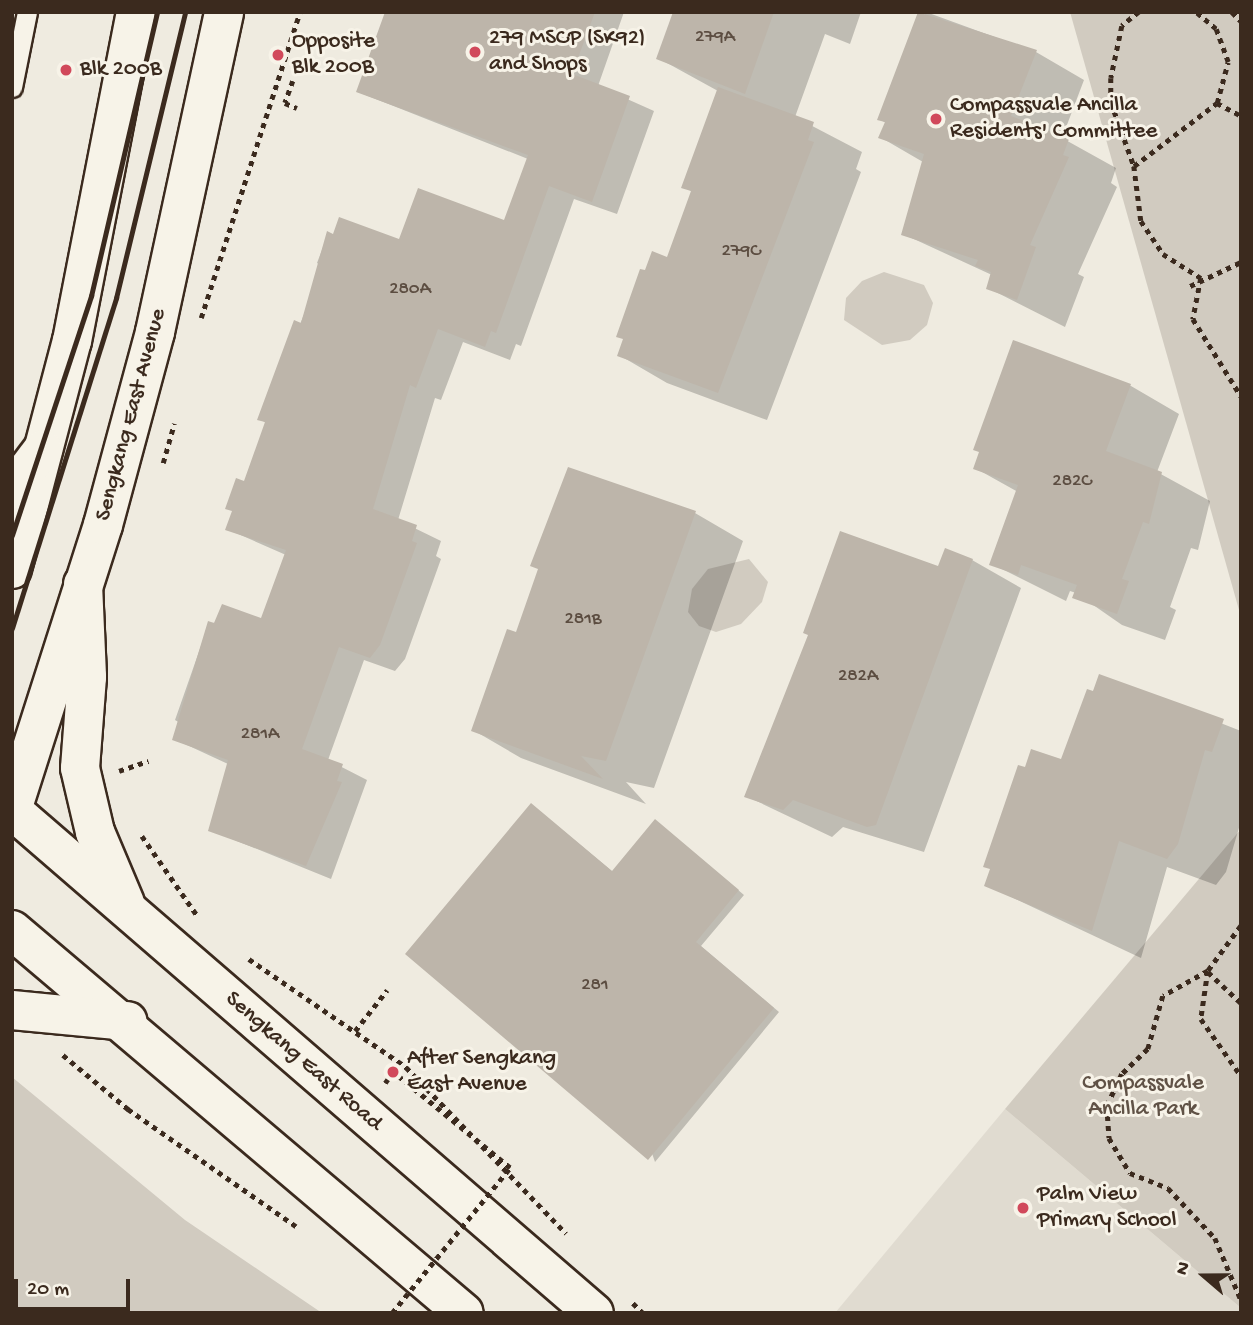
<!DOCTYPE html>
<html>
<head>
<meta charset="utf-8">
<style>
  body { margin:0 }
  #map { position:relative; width:1253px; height:1325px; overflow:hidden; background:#efebe0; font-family:"Gochi Hand",sans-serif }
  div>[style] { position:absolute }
  .built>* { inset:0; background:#e0dbd0 }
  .green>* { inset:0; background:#d1cbc0 }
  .shadow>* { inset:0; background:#0003 }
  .building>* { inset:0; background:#bdb5aa }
  .path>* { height:4.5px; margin-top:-2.25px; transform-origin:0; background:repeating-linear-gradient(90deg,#3b2a1e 0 5px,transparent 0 10px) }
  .roads { filter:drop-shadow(2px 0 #3b2a1e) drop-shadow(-2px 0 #3b2a1e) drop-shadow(0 2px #3b2a1e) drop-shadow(0 -2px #3b2a1e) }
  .service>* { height:19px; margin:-9.5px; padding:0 9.5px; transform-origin:9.5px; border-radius:9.5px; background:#f7f3e8 }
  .secondary>* { height:38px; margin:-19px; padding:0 19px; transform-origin:19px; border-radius:19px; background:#f7f3e8 }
  .primary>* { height:38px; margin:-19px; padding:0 19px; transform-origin:19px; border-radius:19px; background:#f7f3e8 }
  .rail>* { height:5px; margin:-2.5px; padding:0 2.5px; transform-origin:2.5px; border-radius:2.5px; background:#3b2a1e }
  .path-bridge>* { height:4.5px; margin-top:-2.25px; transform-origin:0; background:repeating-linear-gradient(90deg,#3b2a1e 0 5px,transparent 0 10px) }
  .dots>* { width:19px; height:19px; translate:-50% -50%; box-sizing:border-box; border:4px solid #f7f3e8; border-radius:50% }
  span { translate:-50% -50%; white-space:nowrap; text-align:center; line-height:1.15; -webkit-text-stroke:6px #f7f3e8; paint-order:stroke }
  .number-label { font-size:19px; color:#5c4d41 }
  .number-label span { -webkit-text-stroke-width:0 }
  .poi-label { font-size:23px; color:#3b2a1e }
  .left { translate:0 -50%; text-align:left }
  .street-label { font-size:23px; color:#3b2a1e }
  .park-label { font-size:23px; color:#605246 }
  .frame { position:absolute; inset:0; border:14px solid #3b2a1e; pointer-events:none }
  .north { position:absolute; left:1169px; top:1241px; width:70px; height:70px; -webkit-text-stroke:5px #f7f3e8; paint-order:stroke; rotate:290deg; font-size:19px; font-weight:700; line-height:28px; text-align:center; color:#3b2a1e }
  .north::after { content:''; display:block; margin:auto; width:24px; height:32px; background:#3b2a1e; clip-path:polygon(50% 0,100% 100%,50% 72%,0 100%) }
  .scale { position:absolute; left:14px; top:1279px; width:116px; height:32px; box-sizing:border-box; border:4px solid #3b2a1e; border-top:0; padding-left:9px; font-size:21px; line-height:24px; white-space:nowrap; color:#3b2a1e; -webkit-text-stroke:5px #f7f3e8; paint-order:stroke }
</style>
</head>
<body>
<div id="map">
  <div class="built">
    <i style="clip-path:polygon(1005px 1109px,1241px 1308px,1241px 1313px,835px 1313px)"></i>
  </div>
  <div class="green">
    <i style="clip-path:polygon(1070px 12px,1241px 12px,1241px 617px)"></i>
    <i style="clip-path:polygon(884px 272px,924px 285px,933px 303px,927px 325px,910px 340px,882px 345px,844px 320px,846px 298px,862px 281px)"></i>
    <i style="clip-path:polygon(749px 559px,768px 582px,762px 602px,741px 624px,716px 632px,699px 626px,688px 612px,692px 589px,708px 569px)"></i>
    <i style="clip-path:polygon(1241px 829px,1241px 1308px,1005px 1109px)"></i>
    <i style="clip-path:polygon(12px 1077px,185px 1220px,322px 1313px,12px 1313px)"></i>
  </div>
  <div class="shadow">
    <i style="clip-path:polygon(387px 12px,624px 12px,598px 86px,654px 111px,617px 214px,574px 199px,521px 346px,516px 344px,510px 360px,463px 342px,441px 400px,435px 398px,398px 520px,441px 541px,436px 556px,441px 559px,405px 659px,395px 671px,364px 660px,328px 760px,367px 780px,331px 879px,210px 830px,228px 764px,174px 739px,180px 723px,175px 720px,209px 623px,262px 621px,286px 555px,227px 529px,266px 423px,260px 419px,324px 267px,317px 263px,328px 234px,400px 241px,505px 222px,528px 159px,358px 92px)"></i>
    <i style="clip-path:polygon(675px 12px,861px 12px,850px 44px,825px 34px,795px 117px,862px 152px,856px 169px,861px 172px,767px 420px,667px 383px,619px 355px,646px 273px,668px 259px,693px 192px,684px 187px,718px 91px,658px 58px)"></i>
    <i style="clip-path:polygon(926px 12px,1036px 52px,1084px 80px,1062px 138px,1116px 168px,1111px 183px,1117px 187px,1078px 274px,1084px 277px,1065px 327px,988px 288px,992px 275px,903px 234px,923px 162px,880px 137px,886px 123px,879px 119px)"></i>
    <i style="clip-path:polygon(1014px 342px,1131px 386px,1179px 414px,1157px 472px,1210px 501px,1198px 550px,1191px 548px,1170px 607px,1176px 610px,1165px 640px,1122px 625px,1076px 593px,1070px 591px,1066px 601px,992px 564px,1018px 492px,975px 468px)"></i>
    <i style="clip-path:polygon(695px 513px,743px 541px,654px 788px,626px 782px,646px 804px,521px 758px,473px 730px,517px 634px)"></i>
    <i style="clip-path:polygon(972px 560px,1021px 588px,924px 852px,843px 827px,832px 837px,746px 796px,939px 569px)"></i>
    <i style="clip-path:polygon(1100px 676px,1241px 731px,1241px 821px,1226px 872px,1216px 885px,1167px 867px,1141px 958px,986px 885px,1026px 769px,1062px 762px)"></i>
    <i style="clip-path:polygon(532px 805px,613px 872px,661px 825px,744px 895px,701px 946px,779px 1012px,655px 1162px)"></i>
  </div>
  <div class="building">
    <i style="clip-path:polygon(385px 12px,595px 12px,572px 74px,630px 96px,592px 202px,549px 186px,496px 333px,491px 331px,485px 347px,438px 329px,416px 388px,410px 385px,373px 509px,417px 525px,412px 541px,417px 543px,380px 645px,370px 658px,339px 647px,302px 749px,343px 764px,337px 781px,342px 782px,306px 866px,208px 831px,228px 760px,172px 740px,208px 621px,214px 623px,222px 604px,261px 618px,286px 550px,225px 530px,232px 511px,225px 509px,236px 478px,244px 481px,265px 422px,257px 420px,294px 320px,301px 323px,327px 231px,333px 234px,339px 217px,399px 239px,418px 188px,504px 220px,528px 155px,356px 92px)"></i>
    <i style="clip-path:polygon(673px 12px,774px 12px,745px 94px,656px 59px)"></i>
    <i style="clip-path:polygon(918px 12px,1037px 50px,1011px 116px,1069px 139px,1063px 155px,1069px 157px,1030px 245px,1036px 247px,1017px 300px,986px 289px,991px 272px,975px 266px,978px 260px,901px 235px,924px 154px,878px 138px,885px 122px,877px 120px)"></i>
    <i style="clip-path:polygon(718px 87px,814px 122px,808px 140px,814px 142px,718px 393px,617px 356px,623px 339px,616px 337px,640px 269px,645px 270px,652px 251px,667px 257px,691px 191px,681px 188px)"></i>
    <i style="clip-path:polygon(1013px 340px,1131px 384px,1106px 451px,1162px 472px,1149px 524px,1143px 522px,1122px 579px,1129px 581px,1117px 614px,1072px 598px,1077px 585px,1021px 565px,1018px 575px,989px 565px,1018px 485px,973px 469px,979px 452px,973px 450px)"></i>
    <i style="clip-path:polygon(568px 467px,696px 511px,606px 761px,581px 756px,603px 779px,471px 731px,507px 629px,516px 632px,538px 569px,530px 566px)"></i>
    <i style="clip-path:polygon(840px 531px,938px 566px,945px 548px,973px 559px,876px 825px,867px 827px,793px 800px,783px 810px,744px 797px,808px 635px,803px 633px)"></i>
    <i style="clip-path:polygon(1099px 674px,1224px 719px,1212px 752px,1205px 750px,1178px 844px,1167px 859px,1119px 841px,1092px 931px,984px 886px,990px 869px,983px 867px,1018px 765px,1025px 767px,1031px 749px,1061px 759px,1087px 689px,1093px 691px)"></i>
    <i style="clip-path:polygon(531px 803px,612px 871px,655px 819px,739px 890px,696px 942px,774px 1008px,648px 1160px,405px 954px)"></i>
  </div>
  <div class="path">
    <i style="left:1139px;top:12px;width:22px;rotate:141deg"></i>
    <i style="left:1122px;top:26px;width:53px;rotate:101.9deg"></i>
    <i style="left:1111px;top:78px;width:24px;rotate:90deg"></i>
    <i style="left:1111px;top:102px;width:68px;rotate:70.2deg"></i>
    <i style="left:1134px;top:166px;width:104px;rotate:-37.2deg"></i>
    <i style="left:1217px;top:103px;width:42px;rotate:-75deg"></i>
    <i style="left:1228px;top:62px;width:35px;rotate:-110deg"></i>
    <i style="left:1216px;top:29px;width:26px;rotate:-140deg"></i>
    <i style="left:1232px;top:12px;width:13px;rotate:45deg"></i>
    <i style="left:293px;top:81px;width:23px;rotate:110deg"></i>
    <i style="left:285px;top:103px;width:13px;rotate:23deg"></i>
    <i style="left:1217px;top:103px;width:27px;rotate:28deg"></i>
    <i style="left:1134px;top:166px;width:55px;rotate:82.7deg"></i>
    <i style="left:1141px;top:221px;width:40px;rotate:56deg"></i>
    <i style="left:1163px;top:254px;width:45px;rotate:32.3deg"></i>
    <i style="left:1201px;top:278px;width:42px;rotate:101deg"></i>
    <i style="left:1193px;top:319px;width:91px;rotate:58.1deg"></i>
    <i style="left:1190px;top:286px;width:56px;rotate:-25.2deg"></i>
    <i style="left:201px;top:318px;width:322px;rotate:-72.1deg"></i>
    <i style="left:163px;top:463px;width:41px;rotate:-74.2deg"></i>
    <i style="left:119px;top:771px;width:31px;rotate:-19deg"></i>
    <i style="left:142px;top:836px;width:96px;rotate:55.2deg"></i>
    <i style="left:1241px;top:926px;width:56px;rotate:126.3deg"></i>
    <i style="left:1208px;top:971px;width:51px;rotate:150.9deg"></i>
    <i style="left:1163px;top:996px;width:55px;rotate:105.8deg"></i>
    <i style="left:1148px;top:1049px;width:36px;rotate:136deg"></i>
    <i style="left:1122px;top:1074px;width:35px;rotate:115deg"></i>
    <i style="left:1107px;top:1106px;width:32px;rotate:86deg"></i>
    <i style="left:1109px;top:1138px;width:41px;rotate:59deg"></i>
    <i style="left:1130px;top:1173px;width:41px;rotate:21.5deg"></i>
    <i style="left:1168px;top:1188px;width:69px;rotate:46.8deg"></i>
    <i style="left:1215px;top:1238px;width:67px;rotate:67.2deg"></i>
    <i style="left:249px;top:959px;width:191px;rotate:34.5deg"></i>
    <i style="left:406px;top:1067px;width:231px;rotate:46.1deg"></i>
    <i style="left:1208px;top:971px;width:49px;rotate:98.3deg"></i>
    <i style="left:1201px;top:1019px;width:70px;rotate:54.9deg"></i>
    <i style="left:1208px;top:972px;width:45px;rotate:43.2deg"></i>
    <i style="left:355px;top:1031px;width:52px;rotate:-52deg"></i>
    <i style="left:63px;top:1055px;width:85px;rotate:39.7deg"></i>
    <i style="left:128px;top:1109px;width:205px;rotate:34.9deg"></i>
    <i style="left:385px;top:1083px;width:14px;rotate:-54deg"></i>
    <i style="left:633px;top:1303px;width:14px;rotate:45deg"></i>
  </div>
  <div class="roads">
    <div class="service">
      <i style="left:12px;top:87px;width:76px;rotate:-78.7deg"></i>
    </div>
    <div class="secondary">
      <i style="left:12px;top:569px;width:236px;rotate:-75.3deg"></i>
      <i style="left:72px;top:341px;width:335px;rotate:-79deg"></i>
      <i style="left:12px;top:810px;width:299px;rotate:-72.3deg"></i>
      <i style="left:103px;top:525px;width:200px;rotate:-74.9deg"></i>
      <i style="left:155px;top:332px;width:327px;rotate:-77.8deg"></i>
    </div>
    <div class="primary">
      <i style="left:12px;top:490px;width:51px;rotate:-52.9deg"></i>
      <i style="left:83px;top:584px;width:93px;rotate:87.5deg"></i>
      <i style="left:87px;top:677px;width:91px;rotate:94.4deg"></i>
      <i style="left:80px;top:768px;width:66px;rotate:76.8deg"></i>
      <i style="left:95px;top:832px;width:77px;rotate:67.1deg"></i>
      <i style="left:12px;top:810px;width:769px;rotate:40.84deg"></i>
      <i style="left:12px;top:930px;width:592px;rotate:40.28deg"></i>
      <i style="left:12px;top:1010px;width:116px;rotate:5.5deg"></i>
    </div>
  </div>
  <div class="rail">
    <i style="left:12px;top:535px;width:252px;rotate:-71.7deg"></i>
    <i style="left:91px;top:296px;width:292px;rotate:-76.9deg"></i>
    <i style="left:12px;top:628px;width:346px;rotate:-72.5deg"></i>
    <i style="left:116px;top:298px;width:294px;rotate:-76.4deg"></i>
  </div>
  <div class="path-bridge">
    <i style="left:392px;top:1313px;width:187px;rotate:-50.9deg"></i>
    <i style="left:510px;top:1168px;width:151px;rotate:-140.6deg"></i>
  </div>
  <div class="dots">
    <i style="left:475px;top:52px;background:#d1495b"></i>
    <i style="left:278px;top:55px;background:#d1495b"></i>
    <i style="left:66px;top:70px;background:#d1495b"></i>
    <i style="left:936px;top:119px;background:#d1495b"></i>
    <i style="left:393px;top:1072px;background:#d1495b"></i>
    <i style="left:1023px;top:1208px;background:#d1495b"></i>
  </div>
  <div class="number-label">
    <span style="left:715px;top:38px">279A</span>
    <span style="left:741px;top:252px">279C</span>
    <span style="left:410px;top:290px">280A</span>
    <span style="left:1072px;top:482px">282C</span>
    <span style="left:583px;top:620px">281B</span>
    <span style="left:858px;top:677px">282A</span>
    <span style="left:260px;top:735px">281A</span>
    <span style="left:595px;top:986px">281</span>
  </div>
  <div class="poi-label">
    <span class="left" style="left:489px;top:52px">279 MSCP (SK92)<br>and Shops</span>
    <span class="left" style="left:292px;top:55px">Opposite<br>Blk 200B</span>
    <span class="left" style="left:80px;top:70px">Blk 200B</span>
    <span class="left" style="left:950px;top:119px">Compassvale Ancilla<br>Residents' Committee</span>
    <span class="left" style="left:407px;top:1072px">After Sengkang<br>East Avenue</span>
    <span class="left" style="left:1037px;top:1208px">Palm View<br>Primary School</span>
  </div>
  <div class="street-label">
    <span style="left:132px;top:415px;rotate:-75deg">Sengkang East Avenue</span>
    <span style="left:303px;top:1062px;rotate:41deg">Sengkang East Road</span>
  </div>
  <div class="park-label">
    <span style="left:1143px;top:1097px">Compassvale<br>Ancilla Park</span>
  </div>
  <div class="frame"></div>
  <div class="north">N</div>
  <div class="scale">20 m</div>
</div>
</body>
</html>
